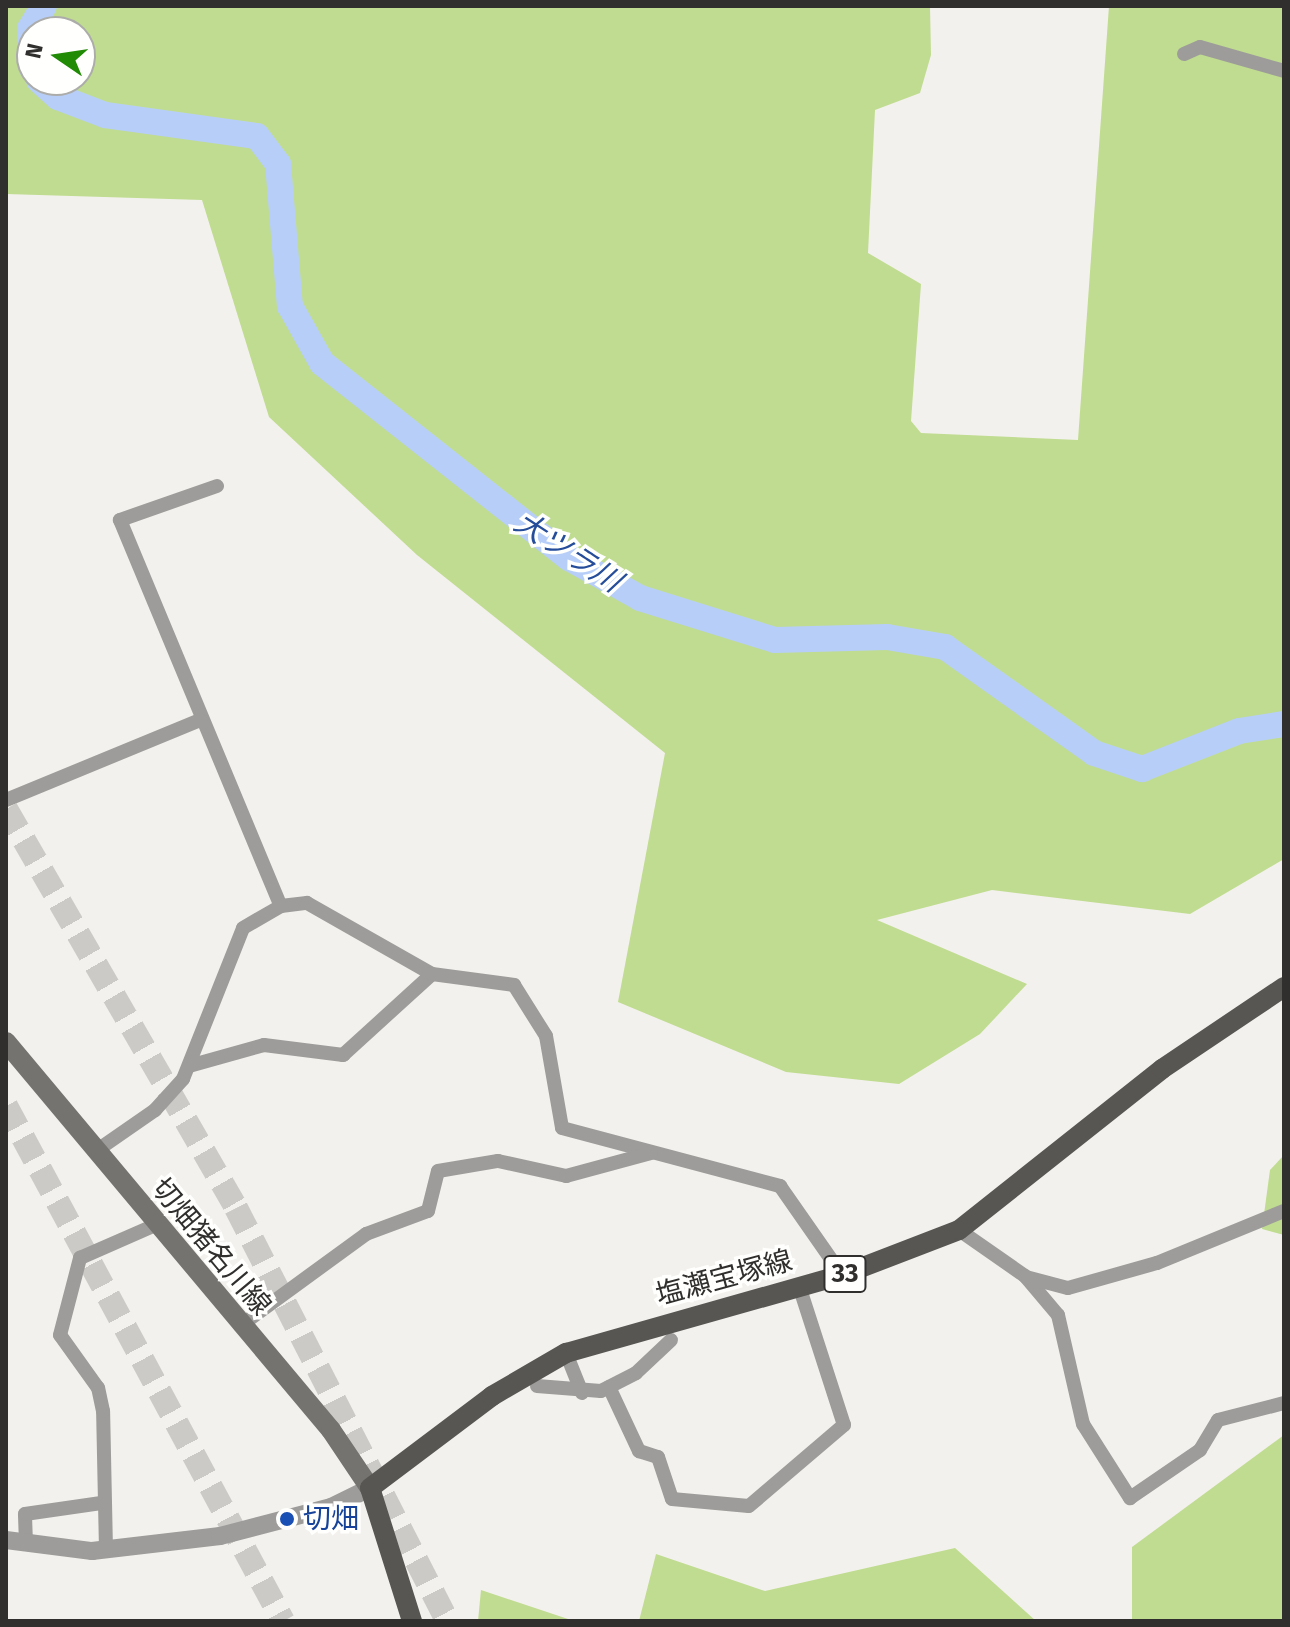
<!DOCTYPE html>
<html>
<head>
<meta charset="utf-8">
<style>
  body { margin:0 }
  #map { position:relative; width:1290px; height:1627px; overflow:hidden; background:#f3f1ed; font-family:"Fira Sans","Noto Sans JP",sans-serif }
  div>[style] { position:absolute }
  .green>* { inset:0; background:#c0dc90 }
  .river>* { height:26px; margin:-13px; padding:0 13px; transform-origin:13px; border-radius:13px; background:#b7cff8 }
  .motorway-tunnel>* { height:24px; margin-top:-12px; transform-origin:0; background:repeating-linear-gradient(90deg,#cccac7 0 24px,transparent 0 36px) }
  .minor>* { height:14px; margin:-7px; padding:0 7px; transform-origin:7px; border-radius:7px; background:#9d9c9a }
  .tertiary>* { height:18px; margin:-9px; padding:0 9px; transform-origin:9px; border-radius:9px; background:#9d9c9a }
  .secondary>* { height:20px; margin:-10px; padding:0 10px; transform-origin:10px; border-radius:10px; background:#747370 }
  .primary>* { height:20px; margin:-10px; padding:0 10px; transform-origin:10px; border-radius:10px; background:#585653 }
  .dots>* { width:22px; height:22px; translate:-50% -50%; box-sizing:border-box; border:4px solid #fffffe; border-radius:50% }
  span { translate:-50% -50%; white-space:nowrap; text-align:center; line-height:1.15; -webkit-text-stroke:7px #fffffe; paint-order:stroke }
  .shield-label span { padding:2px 6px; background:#fffffe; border:2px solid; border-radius:6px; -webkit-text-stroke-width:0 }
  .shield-label { font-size:26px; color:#302f2e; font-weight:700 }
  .street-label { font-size:28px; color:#302f2e }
  .transit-label { font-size:28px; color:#164399 }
  .left { translate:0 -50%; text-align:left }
  .water-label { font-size:30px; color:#254d9a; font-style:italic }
  .frame { position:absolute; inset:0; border:8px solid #302f2e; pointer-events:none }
  .north { position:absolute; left:16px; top:16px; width:80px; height:80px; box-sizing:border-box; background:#fffffe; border:2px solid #acacab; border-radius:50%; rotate:283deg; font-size:22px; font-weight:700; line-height:32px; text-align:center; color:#302f2e }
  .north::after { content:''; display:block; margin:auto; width:28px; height:36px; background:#228b05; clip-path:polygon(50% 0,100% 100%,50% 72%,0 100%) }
</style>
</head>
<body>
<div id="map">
  <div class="green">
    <i style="clip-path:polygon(evenodd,6px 6px,930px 6px,931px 55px,920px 93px,875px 110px,868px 253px,921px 284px,911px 421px,921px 433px,1078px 440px,1109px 6px,1284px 6px,1284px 859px,1190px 914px,992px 890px,877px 920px,1027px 984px,980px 1034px,899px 1084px,786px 1072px,618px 1002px,665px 753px,417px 555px,269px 417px,202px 200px,6px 194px,6px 6px,32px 32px,80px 32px,80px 80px,32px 80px,32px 32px)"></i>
    <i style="clip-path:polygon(1284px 1155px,1284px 1235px,1262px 1229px,1270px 1170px)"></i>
    <i style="clip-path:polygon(1284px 1435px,1284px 1621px,1132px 1621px,1132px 1547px)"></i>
    <i style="clip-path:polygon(955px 1548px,1036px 1621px,639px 1621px,656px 1554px,765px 1591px)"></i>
    <i style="clip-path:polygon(481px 1590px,574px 1621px,478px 1621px)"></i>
  </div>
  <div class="river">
    <i style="left:32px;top:68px;width:39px;rotate:-93deg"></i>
    <i style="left:30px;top:29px;width:27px;rotate:-59deg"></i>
    <i style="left:39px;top:80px;width:25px;rotate:42deg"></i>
    <i style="left:58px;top:97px;width:50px;rotate:21deg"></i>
    <i style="left:105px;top:115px;width:153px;rotate:7.9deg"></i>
    <i style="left:257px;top:136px;width:35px;rotate:53deg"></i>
    <i style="left:278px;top:164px;width:143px;rotate:85.2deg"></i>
    <i style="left:290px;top:306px;width:65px;rotate:60.7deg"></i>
    <i style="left:322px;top:363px;width:315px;rotate:38.3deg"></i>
    <i style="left:569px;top:558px;width:81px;rotate:29.4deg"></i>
    <i style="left:640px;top:598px;width:141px;rotate:17.3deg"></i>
    <i style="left:775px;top:640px;width:112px;rotate:-1.5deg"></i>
    <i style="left:887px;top:637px;width:59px;rotate:9.8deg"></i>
    <i style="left:945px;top:647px;width:183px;rotate:35.4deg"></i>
    <i style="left:1094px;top:753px;width:51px;rotate:18.4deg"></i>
    <i style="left:1142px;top:769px;width:104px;rotate:-21.4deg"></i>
    <i style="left:1239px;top:731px;width:46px;rotate:-8.8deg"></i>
  </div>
  <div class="motorway-tunnel">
    <i style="left:6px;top:809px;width:461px;rotate:60deg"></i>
    <i style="left:236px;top:1208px;width:464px;rotate:62.9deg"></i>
    <i style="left:6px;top:1106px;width:585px;rotate:61.73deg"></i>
  </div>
  <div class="minor">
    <i style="left:1184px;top:54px;width:17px;rotate:-24deg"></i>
    <i style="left:1200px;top:47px;width:87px;rotate:15.9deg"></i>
    <i style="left:217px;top:486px;width:103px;rotate:160.7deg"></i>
    <i style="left:120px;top:520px;width:418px;rotate:67.4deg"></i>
    <i style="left:6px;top:800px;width:210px;rotate:-22.4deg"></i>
    <i style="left:189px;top:1066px;width:78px;rotate:-15.6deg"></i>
    <i style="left:264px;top:1045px;width:80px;rotate:7.2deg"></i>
    <i style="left:343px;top:1055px;width:120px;rotate:-42.3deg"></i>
    <i style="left:96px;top:1151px;width:72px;rotate:-34.8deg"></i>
    <i style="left:155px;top:1110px;width:42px;rotate:-47.9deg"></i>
    <i style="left:183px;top:1079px;width:162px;rotate:-68.3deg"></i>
    <i style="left:243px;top:928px;width:44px;rotate:-30.1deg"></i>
    <i style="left:281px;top:906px;width:26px;rotate:-7deg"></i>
    <i style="left:307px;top:903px;width:144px;rotate:29.6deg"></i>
    <i style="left:432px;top:974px;width:83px;rotate:7.6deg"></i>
    <i style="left:514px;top:985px;width:60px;rotate:57.9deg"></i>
    <i style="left:546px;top:1036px;width:93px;rotate:80.1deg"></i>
    <i style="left:562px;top:1128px;width:226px;rotate:14.9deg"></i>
    <i style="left:780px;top:1186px;width:108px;rotate:55.1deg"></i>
    <i style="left:959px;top:1230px;width:80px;rotate:34.9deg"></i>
    <i style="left:1025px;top:1276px;width:51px;rotate:49.8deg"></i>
    <i style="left:1058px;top:1315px;width:112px;rotate:77.1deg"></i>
    <i style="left:1083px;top:1424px;width:88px;rotate:57.6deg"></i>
    <i style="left:1130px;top:1498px;width:85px;rotate:-34.4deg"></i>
    <i style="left:1200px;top:1450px;width:35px;rotate:-59deg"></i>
    <i style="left:1218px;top:1420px;width:68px;rotate:-14.4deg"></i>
    <i style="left:1026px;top:1277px;width:43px;rotate:14.7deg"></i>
    <i style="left:1068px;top:1288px;width:92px;rotate:-15.7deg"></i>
    <i style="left:1157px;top:1263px;width:137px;rotate:-22.3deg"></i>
    <i style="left:240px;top:1326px;width:156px;rotate:-36.1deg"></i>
    <i style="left:366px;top:1234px;width:66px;rotate:-20.4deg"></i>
    <i style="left:428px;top:1211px;width:41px;rotate:-76deg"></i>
    <i style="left:438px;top:1171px;width:61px;rotate:-9.5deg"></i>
    <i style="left:498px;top:1161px;width:70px;rotate:12.4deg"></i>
    <i style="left:566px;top:1176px;width:88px;rotate:-15.1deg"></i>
    <i style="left:566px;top:1353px;width:43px;rotate:68.2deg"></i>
    <i style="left:537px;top:1386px;width:64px;rotate:4.5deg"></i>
    <i style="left:601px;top:1391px;width:39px;rotate:-27deg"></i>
    <i style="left:636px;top:1373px;width:48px;rotate:-43.3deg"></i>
    <i style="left:609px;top:1387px;width:71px;rotate:64.9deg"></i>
    <i style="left:639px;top:1451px;width:20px;rotate:18deg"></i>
    <i style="left:658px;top:1457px;width:44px;rotate:71.6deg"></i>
    <i style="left:672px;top:1499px;width:77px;rotate:5.2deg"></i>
    <i style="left:749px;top:1506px;width:125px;rotate:-40.5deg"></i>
    <i style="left:844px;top:1425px;width:146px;rotate:-107.9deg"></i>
    <i style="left:26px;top:1544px;width:30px;rotate:-92deg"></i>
    <i style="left:25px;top:1514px;width:77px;rotate:-8.2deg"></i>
    <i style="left:106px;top:1550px;width:139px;rotate:-91.2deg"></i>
    <i style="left:103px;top:1411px;width:24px;rotate:-102deg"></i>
    <i style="left:98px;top:1388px;width:65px;rotate:-125.6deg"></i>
    <i style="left:60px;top:1335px;width:80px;rotate:-75.4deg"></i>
    <i style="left:80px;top:1258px;width:82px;rotate:-23.7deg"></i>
  </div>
  <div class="tertiary">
    <i style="left:6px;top:1540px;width:87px;rotate:7.3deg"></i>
    <i style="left:92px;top:1551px;width:129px;rotate:-6.7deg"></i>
    <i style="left:220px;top:1536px;width:115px;rotate:-14.6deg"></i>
    <i style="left:331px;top:1507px;width:43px;rotate:-26deg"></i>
  </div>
  <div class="secondary">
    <i style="left:6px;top:1042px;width:506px;rotate:50.05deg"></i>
    <i style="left:331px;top:1430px;width:70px;rotate:56.1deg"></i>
  </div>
  <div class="primary">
    <i style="left:412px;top:1621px;width:139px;rotate:-107.5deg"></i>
    <i style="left:370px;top:1488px;width:153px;rotate:-37deg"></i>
    <i style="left:492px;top:1396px;width:86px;rotate:-30.2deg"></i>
    <i style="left:566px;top:1353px;width:287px;rotate:-15.8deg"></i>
    <i style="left:842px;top:1275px;width:125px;rotate:-21deg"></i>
    <i style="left:959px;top:1230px;width:259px;rotate:-38.4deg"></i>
    <i style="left:1162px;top:1069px;width:147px;rotate:-33.9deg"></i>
  </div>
  <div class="dots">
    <i style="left:287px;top:1519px;background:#1a4fb4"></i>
  </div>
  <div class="shield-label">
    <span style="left:845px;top:1274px">33</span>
  </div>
  <div class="street-label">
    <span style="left:211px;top:1247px;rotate:50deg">切畑猪名川線</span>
    <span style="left:724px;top:1278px;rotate:-15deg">塩瀬宝塚線</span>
  </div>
  <div class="transit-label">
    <span class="left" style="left:303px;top:1519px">切畑</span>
  </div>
  <div class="water-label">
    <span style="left:568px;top:552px;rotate:33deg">大ツラ川</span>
  </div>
  <div class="frame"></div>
  <div class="north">N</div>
</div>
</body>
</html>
